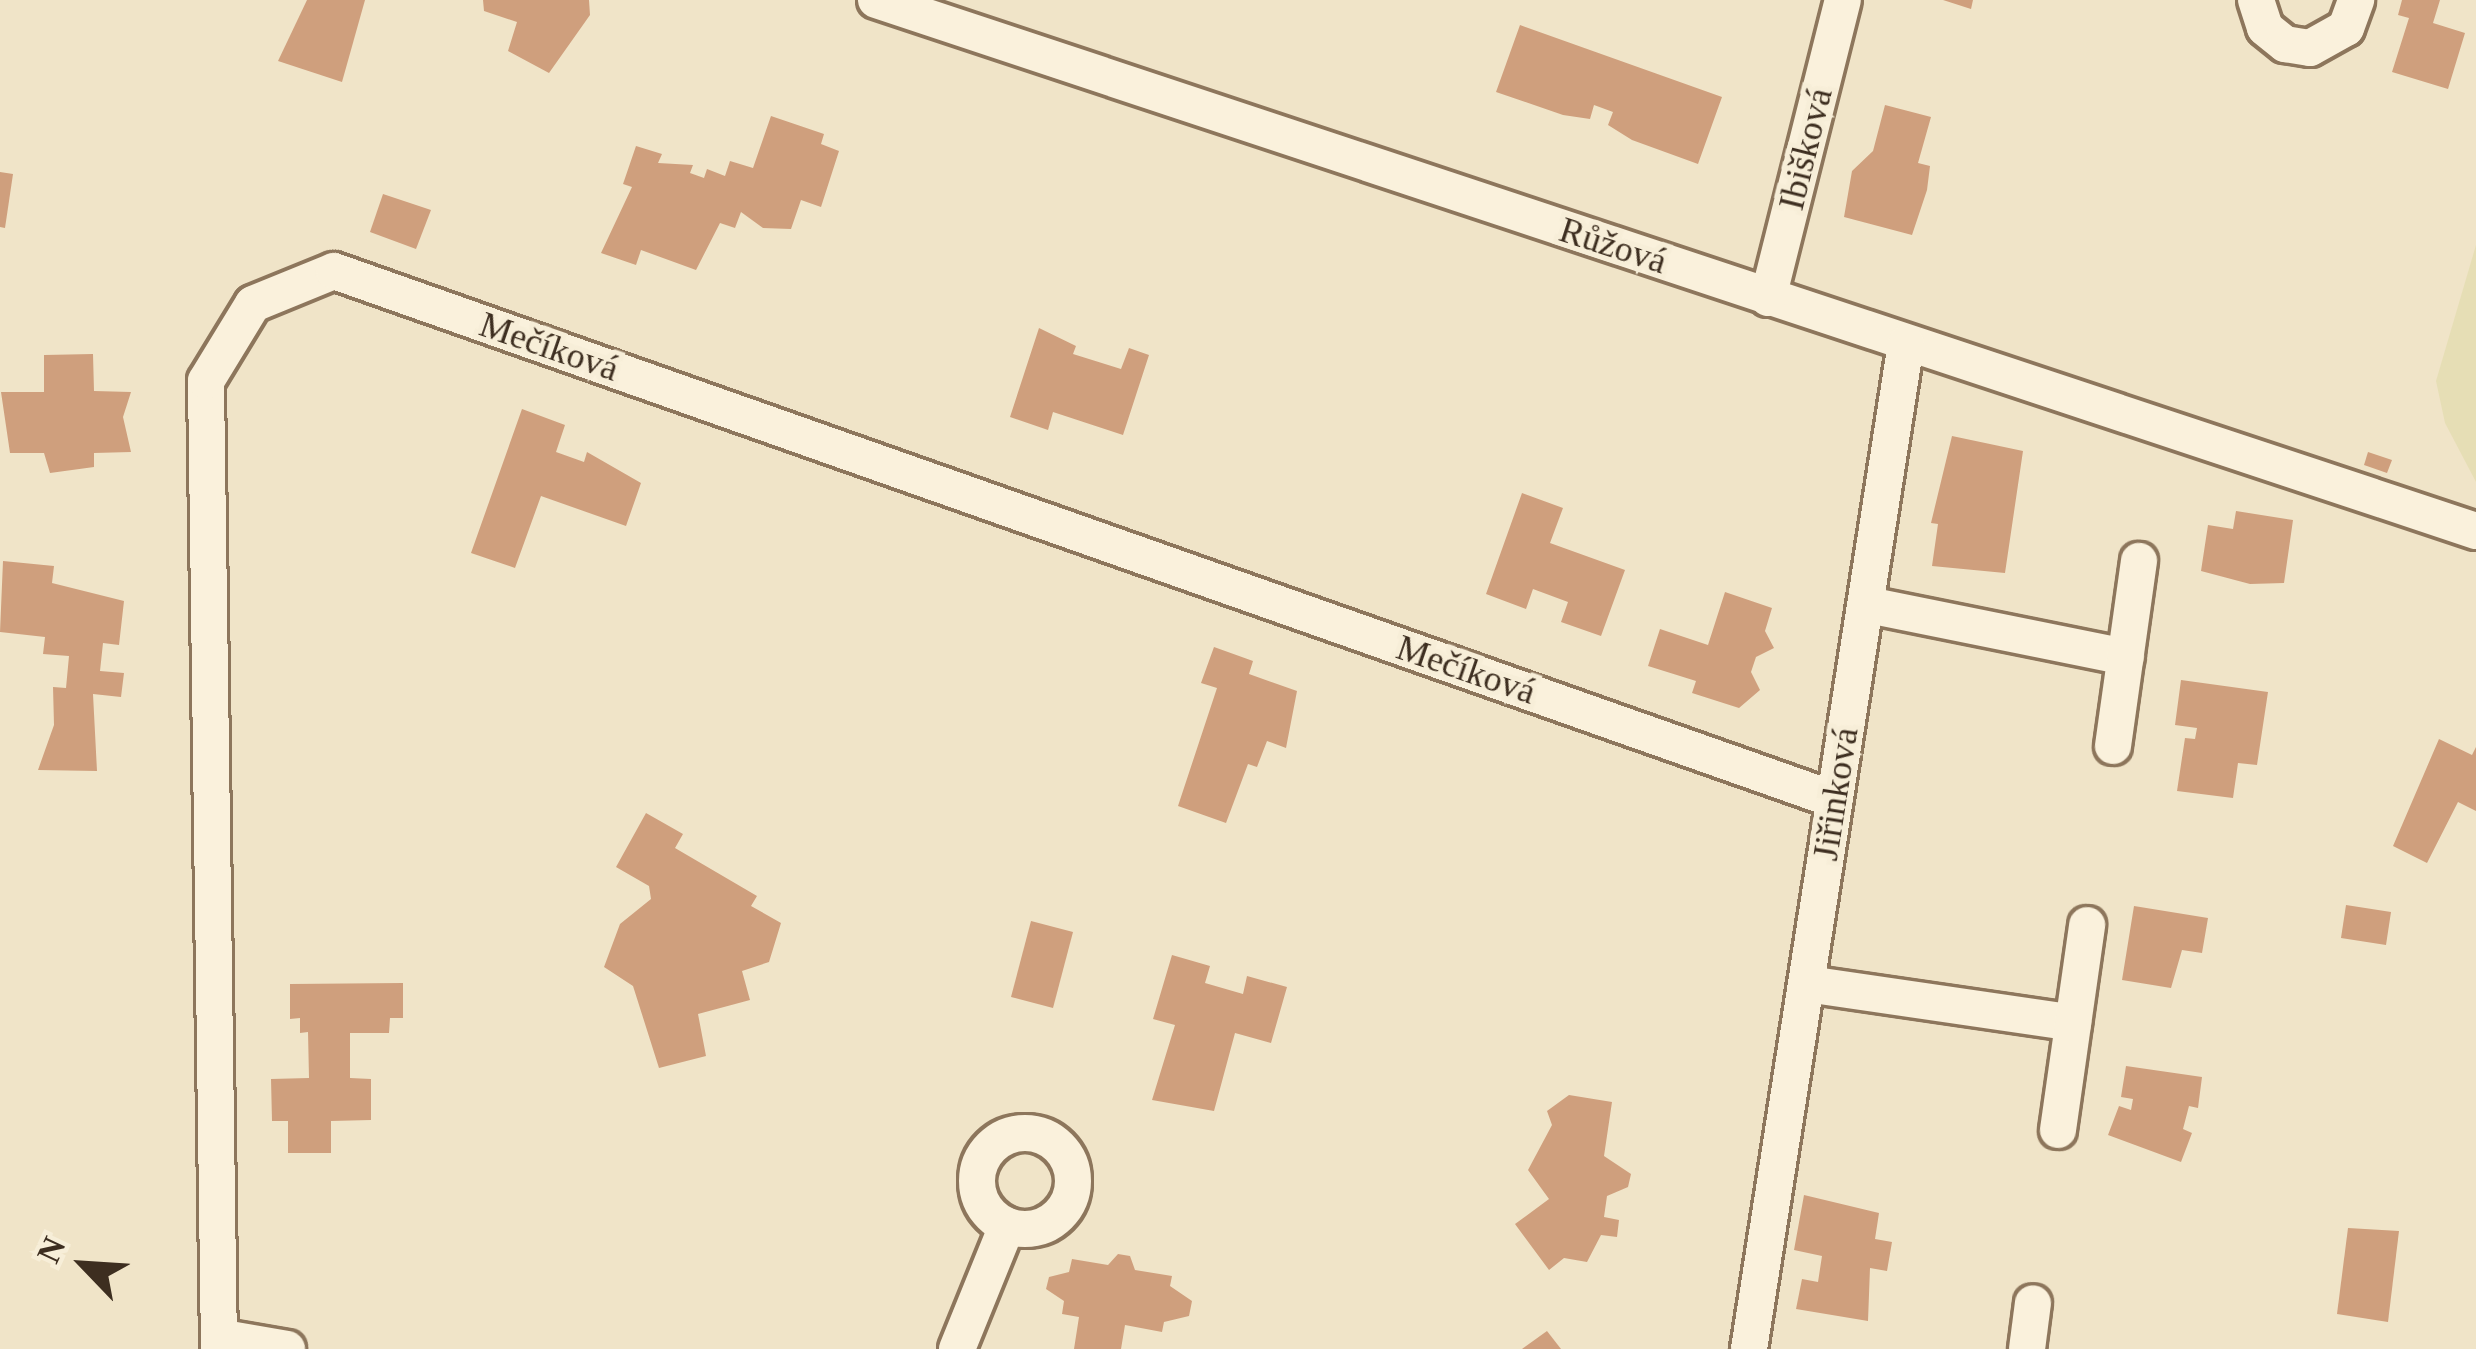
<!DOCTYPE html>
<html>
<head>
<meta charset="utf-8">
<style>
  body { margin:0 }
  #map { position:relative; width:2476px; height:1349px; overflow:hidden; background:#f0e4c8; font-family:Georgia,serif }
  div>[style] { position:absolute }
  .farmland>* { inset:0; background:#e6deb5 }
  .building>* { inset:0; background:#cf9f7d }
  .roads { filter:drop-shadow(3px 0 #8d765c) drop-shadow(-3px 0 #8d765c) drop-shadow(0 3px #8d765c) drop-shadow(0 -3px #8d765c) }
  .street>* { height:36px; margin:-18px; padding:0 18px; transform-origin:18px; border-radius:18px; background:#faf1dc }
  .street>.ring { margin:-18px; padding:0; box-sizing:content-box; background:none; border:36px solid #faf1dc; border-radius:50% }
  span { translate:-50% -50%; white-space:nowrap; text-align:center; line-height:1.15; -webkit-text-stroke:10px #f7eed8; paint-order:stroke }
  .street-label { font-size:36px; color:#3d2e20 }
  .north { position:absolute; left:24px; top:1205px; width:120px; height:120px; -webkit-text-stroke:9px #f7eed8; paint-order:stroke; rotate:295deg; font-size:33px; font-weight:700; line-height:48px; text-align:center; color:#3d2e20 }
  .north::after { content:''; display:block; margin:auto; width:42px; height:54px; background:#3d2e20; clip-path:polygon(50% 0,100% 100%,50% 72%,0 100%) }
</style>
</head>
<body>
<div id="map">
  <div class="farmland">
    <i style="clip-path:polygon(2476px 245px,2476px 482px,2445px 423px,2436px 381px)"></i>
  </div>
  <div class="building">
    <i style="clip-path:polygon(307px 0,365px 0,342px 82px,278px 61px)"></i>
    <i style="clip-path:polygon(483px 0,589px 0,590px 15px,549px 73px,508px 51px,517px 22px,484px 11px)"></i>
    <i style="clip-path:polygon(1943px 0,1973px 0,1971px 9px)"></i>
    <i style="clip-path:polygon(2402px 0,2440px 0,2433px 23px,2465px 33px,2448px 89px,2392px 72px,2409px 18px,2398px 15px)"></i>
    <i style="clip-path:polygon(1520px 25px,1722px 97px,1698px 164px,1632px 140px,1608px 125px,1613px 112px,1594px 105px,1590px 119px,1563px 115px,1496px 92px)"></i>
    <i style="clip-path:polygon(1885px 105px,1931px 117px,1918px 163px,1930px 166px,1927px 190px,1912px 235px,1844px 217px,1852px 171px,1873px 151px)"></i>
    <i style="clip-path:polygon(771px 116px,824px 134px,821px 144px,839px 151px,821px 207px,801px 200px,791px 229px,763px 228px,741px 212px,735px 228px,720px 223px,696px 270px,641px 250px,636px 265px,601px 253px,632px 187px,623px 184px,636px 146px,662px 154px,658px 163px,693px 165px,690px 173px,704px 178px,707px 169px,725px 176px,730px 161px,753px 168px)"></i>
    <i style="clip-path:polygon(0 172px,13px 174px,5px 228px,0 227px)"></i>
    <i style="clip-path:polygon(383px 194px,431px 210px,416px 249px,370px 232px)"></i>
    <i style="clip-path:polygon(1039px 328px,1076px 346px,1073px 354px,1121px 369px,1129px 348px,1149px 355px,1123px 435px,1053px 412px,1048px 430px,1010px 417px)"></i>
    <i style="clip-path:polygon(93px 354px,94px 391px,131px 392px,123px 417px,131px 452px,94px 453px,94px 467px,50px 473px,44px 453px,10px 453px,1px 392px,44px 392px,44px 355px)"></i>
    <i style="clip-path:polygon(522px 409px,565px 425px,556px 452px,584px 462px,587px 452px,641px 483px,626px 526px,541px 496px,515px 568px,471px 553px)"></i>
    <i style="clip-path:polygon(1952px 436px,2023px 451px,2005px 573px,1932px 566px,1938px 524px,1931px 523px)"></i>
    <i style="clip-path:polygon(2368px 452px,2392px 460px,2387px 473px,2364px 465px)"></i>
    <i style="clip-path:polygon(1522px 493px,1563px 508px,1550px 543px,1625px 570px,1601px 636px,1561px 622px,1568px 602px,1533px 589px,1526px 609px,1486px 594px)"></i>
    <i style="clip-path:polygon(2236px 511px,2293px 520px,2284px 583px,2250px 584px,2201px 571px,2208px 525px,2233px 529px)"></i>
    <i style="clip-path:polygon(3px 561px,54px 566px,52px 583px,124px 601px,119px 645px,103px 643px,100px 671px,124px 673px,121px 697px,93px 694px,97px 771px,38px 770px,54px 725px,53px 687px,66px 688px,69px 656px,43px 654px,45px 637px,0 632px)"></i>
    <i style="clip-path:polygon(1725px 592px,1772px 608px,1765px 631px,1774px 648px,1756px 657px,1751px 672px,1760px 690px,1739px 708px,1692px 693px,1696px 681px,1648px 666px,1660px 629px,1708px 645px)"></i>
    <i style="clip-path:polygon(1214px 647px,1253px 661px,1249px 674px,1297px 691px,1286px 748px,1267px 741px,1257px 767px,1248px 764px,1226px 823px,1178px 806px,1217px 688px,1201px 683px)"></i>
    <i style="clip-path:polygon(2181px 680px,2268px 692px,2257px 765px,2238px 763px,2233px 798px,2177px 791px,2185px 738px,2195px 739px,2197px 728px,2175px 725px)"></i>
    <i style="clip-path:polygon(2439px 739px,2472px 755px,2476px 747px,2476px 811px,2458px 802px,2427px 863px,2393px 846px)"></i>
    <i style="clip-path:polygon(646px 813px,683px 834px,675px 848px,757px 896px,751px 906px,781px 923px,769px 962px,742px 971px,750px 1000px,698px 1014px,706px 1056px,659px 1068px,633px 986px,604px 967px,620px 924px,651px 899px,649px 886px,616px 867px)"></i>
    <i style="clip-path:polygon(2346px 905px,2391px 912px,2386px 945px,2341px 938px)"></i>
    <i style="clip-path:polygon(2134px 906px,2208px 918px,2202px 953px,2182px 950px,2171px 988px,2122px 980px)"></i>
    <i style="clip-path:polygon(1031px 921px,1073px 932px,1053px 1008px,1011px 997px)"></i>
    <i style="clip-path:polygon(1172px 955px,1210px 966px,1205px 983px,1243px 994px,1247px 976px,1287px 987px,1271px 1043px,1235px 1033px,1214px 1111px,1152px 1100px,1175px 1025px,1153px 1019px)"></i>
    <i style="clip-path:polygon(403px 983px,403px 1018px,390px 1018px,389px 1033px,350px 1033px,350px 1078px,371px 1079px,371px 1120px,331px 1121px,331px 1153px,288px 1153px,288px 1121px,272px 1121px,271px 1079px,309px 1078px,308px 1032px,300px 1033px,300px 1018px,290px 1019px,290px 984px)"></i>
    <i style="clip-path:polygon(2126px 1066px,2202px 1077px,2198px 1108px,2189px 1106px,2183px 1129px,2192px 1133px,2181px 1162px,2108px 1135px,2119px 1106px,2131px 1110px,2133px 1099px,2121px 1097px)"></i>
    <i style="clip-path:polygon(1569px 1095px,1612px 1102px,1604px 1156px,1631px 1174px,1628px 1187px,1607px 1196px,1604px 1217px,1619px 1220px,1617px 1237px,1601px 1235px,1587px 1262px,1564px 1258px,1549px 1270px,1515px 1224px,1549px 1199px,1528px 1170px,1552px 1125px,1547px 1111px)"></i>
    <i style="clip-path:polygon(1804px 1195px,1879px 1213px,1875px 1239px,1892px 1242px,1887px 1271px,1870px 1268px,1868px 1321px,1796px 1309px,1802px 1279px,1818px 1282px,1822px 1256px,1794px 1250px)"></i>
    <i style="clip-path:polygon(2348px 1228px,2399px 1231px,2388px 1322px,2337px 1314px)"></i>
    <i style="clip-path:polygon(1118px 1254px,1130px 1256px,1135px 1270px,1172px 1276px,1170px 1286px,1192px 1301px,1189px 1316px,1164px 1322px,1162px 1332px,1125px 1325px,1121px 1349px,1074px 1349px,1079px 1317px,1062px 1314px,1064px 1301px,1046px 1289px,1049px 1277px,1069px 1272px,1072px 1259px,1108px 1265px)"></i>
    <i style="clip-path:polygon(1547px 1331px,1561px 1349px,1522px 1349px)"></i>
  </div>
  <div class="roads">
    <div class="street">
      <i style="left:876px;top:0;width:1686px;rotate:18.36deg"></i>
      <i style="left:2256px;top:0;width:29px;rotate:72deg"></i>
      <i style="left:2265px;top:28px;width:26px;rotate:39deg"></i>
      <i style="left:2285px;top:44px;width:25px;rotate:9deg"></i>
      <i style="left:2310px;top:48px;width:41px;rotate:-29.1deg"></i>
      <i style="left:2346px;top:28px;width:30px;rotate:-70deg"></i>
      <i style="left:1768px;top:298px;width:307px;rotate:-75.9deg"></i>
      <i style="left:1868px;top:605px;width:263px;rotate:11.4deg"></i>
      <i style="left:2113px;top:746px;width:187px;rotate:-82deg"></i>
      <i style="left:1807px;top:984px;width:269px;rotate:8.3deg"></i>
      <i style="left:2058px;top:1130px;width:207px;rotate:-81.9deg"></i>
      <i class="ring" style="left:977px;top:1133px;width:60px;height:60px"></i>
      <i style="left:224px;top:1338px;width:64px;rotate:9.9deg"></i>
      <i style="left:219px;top:1349px;width:968px;rotate:-90.77deg"></i>
      <i style="left:206px;top:381px;width:90px;rotate:-58.6deg"></i>
      <i style="left:253px;top:304px;width:87px;rotate:-22.2deg"></i>
      <i style="left:334px;top:271px;width:1591px;rotate:19.41deg"></i>
      <i style="left:957px;top:1349px;width:133px;rotate:-67.9deg"></i>
      <i style="left:1749px;top:1349px;width:1018px;rotate:-81.13deg"></i>
      <i style="left:2027px;top:1349px;width:46px;rotate:-82.6deg"></i>
    </div>
  </div>
  <div class="street-label">
    <span style="left:1806px;top:149px;rotate:-76deg">Ibišková</span>
    <span style="left:1613px;top:246px;rotate:18deg">Růžová</span>
    <span style="left:549px;top:347px;rotate:19deg">Mečíková</span>
    <span style="left:1466px;top:670px;rotate:19deg">Mečíková</span>
    <span style="left:1836px;top:794px;rotate:-81deg">Jiřinková</span>
  </div>
  <div class="north">N</div>
</div>
</body>
</html>
